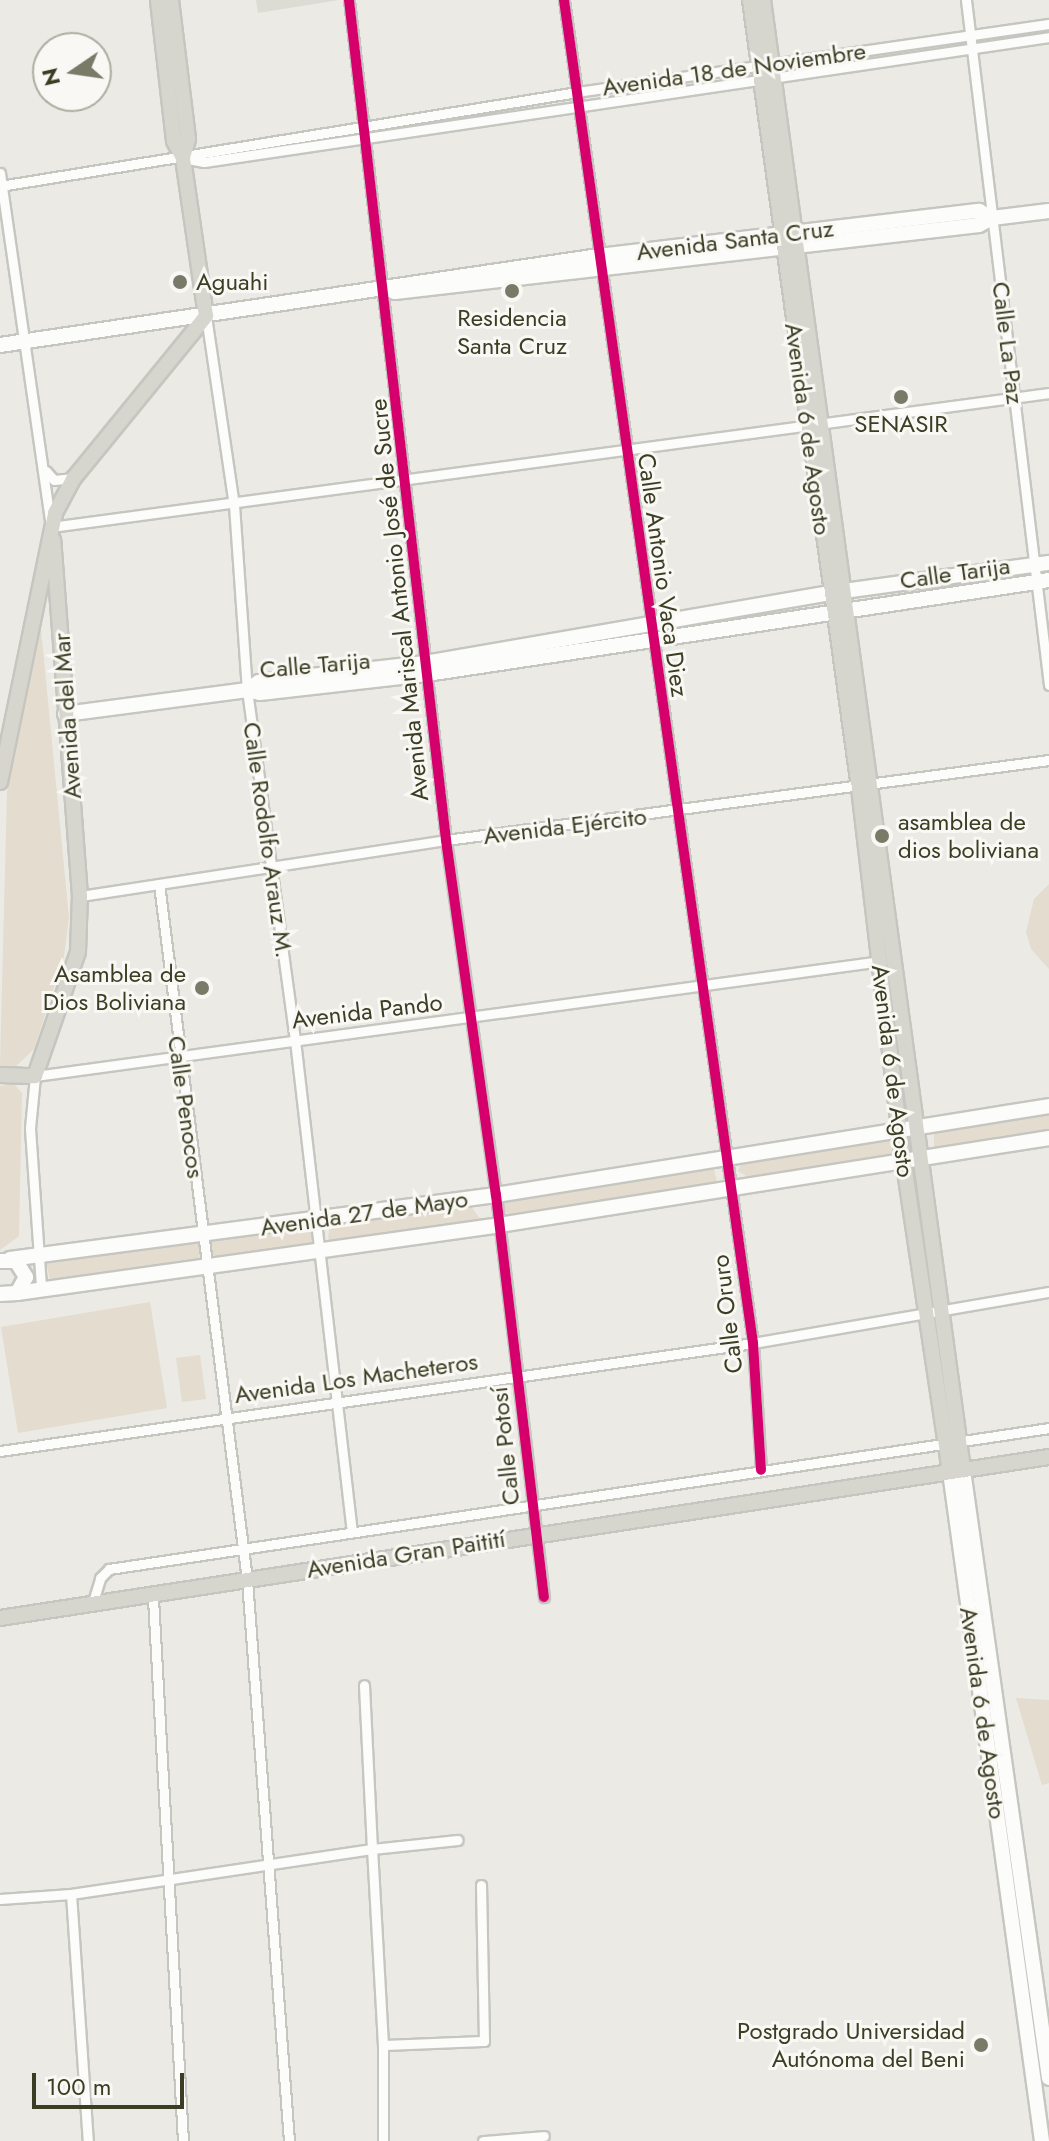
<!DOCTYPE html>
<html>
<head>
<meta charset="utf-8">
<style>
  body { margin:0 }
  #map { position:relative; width:1049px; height:2141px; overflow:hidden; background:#ebeae5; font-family:Jost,sans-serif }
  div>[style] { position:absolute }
  .built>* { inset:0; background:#dcdbd4 }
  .green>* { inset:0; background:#e3dccf }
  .roads { filter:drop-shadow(2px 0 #c6c6c1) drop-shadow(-2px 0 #c6c6c1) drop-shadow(0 2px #c6c6c1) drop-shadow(0 -2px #c6c6c1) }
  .street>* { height:9px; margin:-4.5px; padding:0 4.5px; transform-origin:4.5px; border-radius:4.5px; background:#fcfcfb }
  .secondary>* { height:14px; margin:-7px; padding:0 7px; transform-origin:7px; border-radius:7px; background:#fcfcfb }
  .primary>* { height:14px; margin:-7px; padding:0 7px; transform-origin:7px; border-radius:7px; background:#d6d6ce }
  .cycleway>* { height:10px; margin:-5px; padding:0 5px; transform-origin:5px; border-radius:5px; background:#d6006c }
  .dots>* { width:22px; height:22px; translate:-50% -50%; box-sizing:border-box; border:4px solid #f9f8f4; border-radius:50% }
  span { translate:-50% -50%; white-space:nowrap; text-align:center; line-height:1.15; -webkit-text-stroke:6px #f9f8f4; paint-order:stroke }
  .street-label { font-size:24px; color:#3c3e23 }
  .poi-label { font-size:24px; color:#3c3e23 }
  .left { translate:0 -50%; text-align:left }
  .right { translate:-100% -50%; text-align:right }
  .north { position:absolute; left:32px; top:32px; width:80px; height:80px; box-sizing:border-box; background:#f9f8f4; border:2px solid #adaea0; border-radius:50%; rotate:257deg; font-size:22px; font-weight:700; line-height:32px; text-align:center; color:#3c3e23 }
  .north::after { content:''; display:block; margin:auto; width:28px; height:36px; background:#797a67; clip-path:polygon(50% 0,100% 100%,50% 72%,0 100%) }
  .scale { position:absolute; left:32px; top:2073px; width:152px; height:36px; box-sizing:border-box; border:4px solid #3c3e23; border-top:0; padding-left:10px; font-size:24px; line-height:28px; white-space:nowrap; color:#3c3e23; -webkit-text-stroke:6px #f9f8f4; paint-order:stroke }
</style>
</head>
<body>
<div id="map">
  <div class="built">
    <i style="clip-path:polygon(256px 0,339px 0,258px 13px)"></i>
  </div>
  <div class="green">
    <i style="clip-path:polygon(41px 629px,69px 918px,64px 956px,34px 1049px,15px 1067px,0 1067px,7px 792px)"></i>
    <i style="clip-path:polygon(1049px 884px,1049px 969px,1031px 949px,1026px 932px,1034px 899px)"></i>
    <i style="clip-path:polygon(14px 1084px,22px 1093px,19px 1236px,0 1250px,0 1086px)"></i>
    <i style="clip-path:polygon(1049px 1110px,1049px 1134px,934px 1147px,934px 1129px)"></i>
    <i style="clip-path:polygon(895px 1135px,898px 1156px,748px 1177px,738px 1171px,742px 1161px)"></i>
    <i style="clip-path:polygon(713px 1166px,717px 1182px,709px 1186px,511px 1216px,502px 1208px,504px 1198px)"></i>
    <i style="clip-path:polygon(470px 1205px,480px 1219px,474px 1226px,334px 1244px,328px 1239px,330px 1223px)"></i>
    <i style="clip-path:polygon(311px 1225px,315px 1247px,210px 1262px,208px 1236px)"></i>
    <i style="clip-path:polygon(199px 1238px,200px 1263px,51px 1285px,45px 1257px)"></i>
    <i style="clip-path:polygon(150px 1302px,167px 1408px,18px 1433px,1px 1327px)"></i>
    <i style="clip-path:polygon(200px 1355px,206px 1399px,182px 1402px,176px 1358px)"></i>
    <i style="clip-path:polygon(1016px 1698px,1049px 1700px,1049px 1783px,1042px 1785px)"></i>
  </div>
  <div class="roads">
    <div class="street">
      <i style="left:349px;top:0;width:846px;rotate:83.41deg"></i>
      <i style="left:446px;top:840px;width:359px;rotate:82deg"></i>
      <i style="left:496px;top:1195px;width:405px;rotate:83.2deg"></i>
      <i style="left:564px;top:0;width:1356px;rotate:81.99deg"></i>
      <i style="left:753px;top:1343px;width:127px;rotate:86.4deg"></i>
      <i style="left:966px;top:0;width:690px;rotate:83.09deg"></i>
      <i style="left:183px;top:158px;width:21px;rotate:11deg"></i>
      <i style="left:204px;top:162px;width:854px;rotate:-8.41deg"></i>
      <i style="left:0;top:173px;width:358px;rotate:81.8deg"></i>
      <i style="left:51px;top:527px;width:1007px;rotate:-7.65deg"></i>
      <i style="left:0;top:186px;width:585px;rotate:-9.25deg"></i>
      <i style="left:577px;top:92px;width:477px;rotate:-8.2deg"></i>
      <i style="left:206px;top:316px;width:191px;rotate:81.6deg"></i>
      <i style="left:234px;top:505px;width:185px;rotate:86deg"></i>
      <i style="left:247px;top:690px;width:353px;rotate:82.2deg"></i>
      <i style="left:295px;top:1040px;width:494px;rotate:83.4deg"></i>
      <i style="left:46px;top:471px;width:12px;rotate:48deg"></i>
      <i style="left:54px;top:480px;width:20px;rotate:-6deg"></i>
      <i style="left:159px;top:884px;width:702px;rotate:82.79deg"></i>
      <i style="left:247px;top:1580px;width:563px;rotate:85.72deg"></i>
      <i style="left:80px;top:896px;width:370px;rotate:-8.7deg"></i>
      <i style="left:446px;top:840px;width:608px;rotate:-7.56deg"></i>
      <i style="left:41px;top:1286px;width:158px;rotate:-94deg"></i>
      <i style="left:30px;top:1128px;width:52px;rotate:-84.5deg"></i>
      <i style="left:35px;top:1076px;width:854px;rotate:-7.74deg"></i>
      <i style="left:0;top:1451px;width:761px;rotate:-8.16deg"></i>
      <i style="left:753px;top:1343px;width:300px;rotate:-9.8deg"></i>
      <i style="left:153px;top:1598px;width:544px;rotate:86.84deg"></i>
      <i style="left:92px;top:1605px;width:28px;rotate:-73deg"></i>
      <i style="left:100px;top:1578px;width:13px;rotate:-45deg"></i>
      <i style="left:109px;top:1569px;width:951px;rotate:-8.53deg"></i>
      <i style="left:71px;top:1894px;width:248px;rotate:86.1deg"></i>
      <i style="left:0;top:1899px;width:71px;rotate:-4deg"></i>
      <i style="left:71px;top:1894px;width:304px;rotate:-8.5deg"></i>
      <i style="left:372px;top:1849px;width:164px;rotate:-92.8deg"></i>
      <i style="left:383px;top:2045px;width:196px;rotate:-93.2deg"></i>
      <i style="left:372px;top:1849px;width:86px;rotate:-6deg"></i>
      <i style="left:383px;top:2141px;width:96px;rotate:-90deg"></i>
      <i style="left:383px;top:2045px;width:101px;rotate:-2.3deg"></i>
      <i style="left:484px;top:2041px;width:156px;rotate:-91.1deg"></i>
      <i style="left:483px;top:2141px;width:61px;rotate:-4.7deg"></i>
    </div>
    <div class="secondary">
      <i style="left:992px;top:218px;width:57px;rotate:-7deg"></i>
      <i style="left:0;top:345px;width:606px;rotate:-8.45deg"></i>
      <i style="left:599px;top:256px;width:383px;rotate:-6.8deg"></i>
      <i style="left:979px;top:211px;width:15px;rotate:28deg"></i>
      <i style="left:992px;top:218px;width:15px;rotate:152deg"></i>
      <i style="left:979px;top:225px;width:588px;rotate:173.46deg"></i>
      <i style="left:395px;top:292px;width:12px;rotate:-160deg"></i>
      <i style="left:247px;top:690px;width:13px;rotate:13deg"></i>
      <i style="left:260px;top:693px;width:168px;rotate:-6.5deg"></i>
      <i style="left:427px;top:674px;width:629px;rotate:-8.59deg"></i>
      <i style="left:65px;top:714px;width:184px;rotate:-7.5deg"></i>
      <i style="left:247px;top:690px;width:14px;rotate:-34deg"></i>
      <i style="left:259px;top:682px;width:167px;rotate:-6.5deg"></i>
      <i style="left:425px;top:663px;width:410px;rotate:-9.8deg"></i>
      <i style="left:829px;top:593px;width:222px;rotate:-7.8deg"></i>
      <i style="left:10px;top:1259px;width:490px;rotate:-7.5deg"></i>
      <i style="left:496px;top:1195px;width:560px;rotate:-9.14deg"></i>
      <i style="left:0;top:1261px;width:16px"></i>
      <i style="left:16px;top:1261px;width:19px;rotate:58deg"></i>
      <i style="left:26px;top:1277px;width:18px;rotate:119deg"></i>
      <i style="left:17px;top:1293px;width:17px;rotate:177deg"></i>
      <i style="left:17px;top:1293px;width:487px;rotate:-8deg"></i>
      <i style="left:499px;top:1225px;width:557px;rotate:-8.99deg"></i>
      <i style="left:963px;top:1470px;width:614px;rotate:81.95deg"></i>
      <i style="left:950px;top:1472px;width:675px;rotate:82.17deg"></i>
    </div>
    <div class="primary">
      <i style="left:171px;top:0;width:140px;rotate:83deg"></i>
      <i style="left:188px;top:139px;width:20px;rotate:105deg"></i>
      <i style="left:750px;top:0;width:796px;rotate:82.12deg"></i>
      <i style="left:859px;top:788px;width:345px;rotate:83.3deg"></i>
      <i style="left:899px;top:1131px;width:345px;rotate:81.5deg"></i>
      <i style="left:763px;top:0;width:1484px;rotate:82.25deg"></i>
      <i style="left:0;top:782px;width:275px;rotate:-78.4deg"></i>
      <i style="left:55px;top:513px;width:40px;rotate:-62deg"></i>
      <i style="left:74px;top:478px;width:209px;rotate:-50.8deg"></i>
      <i style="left:206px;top:316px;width:160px;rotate:-98.3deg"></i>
      <i style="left:183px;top:158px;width:19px;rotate:-118deg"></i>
      <i style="left:174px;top:141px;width:142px;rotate:-96.5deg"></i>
      <i style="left:0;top:1075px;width:35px;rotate:2deg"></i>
      <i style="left:35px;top:1076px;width:131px;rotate:-70.9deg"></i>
      <i style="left:78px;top:952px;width:56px;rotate:-88deg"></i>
      <i style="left:80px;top:896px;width:357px;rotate:-94.3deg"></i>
      <i style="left:0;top:1618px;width:1061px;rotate:-8.73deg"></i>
    </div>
  </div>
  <div class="cycleway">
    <i style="left:349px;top:0;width:846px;rotate:83.41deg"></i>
    <i style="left:446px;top:840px;width:359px;rotate:82deg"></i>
    <i style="left:496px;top:1195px;width:405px;rotate:83.2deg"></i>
    <i style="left:564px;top:0;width:1356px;rotate:81.99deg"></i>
    <i style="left:753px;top:1343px;width:127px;rotate:86.4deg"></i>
  </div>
  <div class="dots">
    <i style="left:180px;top:282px;background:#797a67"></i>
    <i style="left:512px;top:291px;background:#797a67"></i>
    <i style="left:901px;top:397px;background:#797a67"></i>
    <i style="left:882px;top:836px;background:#797a67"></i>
    <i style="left:202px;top:988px;background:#797a67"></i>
    <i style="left:981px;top:2045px;background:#797a67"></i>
  </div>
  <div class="street-label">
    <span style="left:734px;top:69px;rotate:-8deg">Avenida 18 de Noviembre</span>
    <span style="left:735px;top:240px;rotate:-7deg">Avenida Santa Cruz</span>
    <span style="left:1008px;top:343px;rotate:83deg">Calle La Paz</span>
    <span style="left:808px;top:429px;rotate:82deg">Avenida 6 de Agosto</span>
    <span style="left:955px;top:573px;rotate:-8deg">Calle Tarija</span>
    <span style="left:663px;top:575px;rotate:82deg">Calle Antonio Vaca Diez</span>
    <span style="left:399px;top:600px;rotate:-96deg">Avenida Mariscal Antonio José de Sucre</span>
    <span style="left:315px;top:665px;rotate:-5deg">Calle Tarija</span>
    <span style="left:67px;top:716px;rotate:-94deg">Avenida del Mar</span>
    <span style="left:565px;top:826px;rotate:-7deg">Avenida Ejército</span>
    <span style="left:268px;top:840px;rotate:82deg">Calle Rodolfo Arauz M.</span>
    <span style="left:367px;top:1011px;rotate:-7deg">Avenida Pando</span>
    <span style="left:893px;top:1071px;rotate:83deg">Avenida 6 de Agosto</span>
    <span style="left:186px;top:1107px;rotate:82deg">Calle Penocos</span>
    <span style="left:364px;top:1213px;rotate:-8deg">Avenida 27 de Mayo</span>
    <span style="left:727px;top:1314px;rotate:-97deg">Calle Oruro</span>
    <span style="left:356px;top:1378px;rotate:-8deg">Avenida Los Macheteros</span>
    <span style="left:505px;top:1446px;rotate:-96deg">Calle Potosí</span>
    <span style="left:406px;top:1554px;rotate:-9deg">Avenida Gran Paitití</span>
    <span style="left:983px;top:1713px;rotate:82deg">Avenida 6 de Agosto</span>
  </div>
  <div class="poi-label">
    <span class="left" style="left:196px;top:282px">Aguahi</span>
    <span style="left:512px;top:332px">Residencia<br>Santa Cruz</span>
    <span style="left:901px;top:424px">SENASIR</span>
    <span class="left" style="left:898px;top:836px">asamblea de<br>dios boliviana</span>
    <span class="right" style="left:186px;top:988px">Asamblea de<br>Dios Boliviana</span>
    <span class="right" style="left:965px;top:2045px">Postgrado Universidad<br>Autónoma del Beni</span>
  </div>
  <div class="north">N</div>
  <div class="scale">100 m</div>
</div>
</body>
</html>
